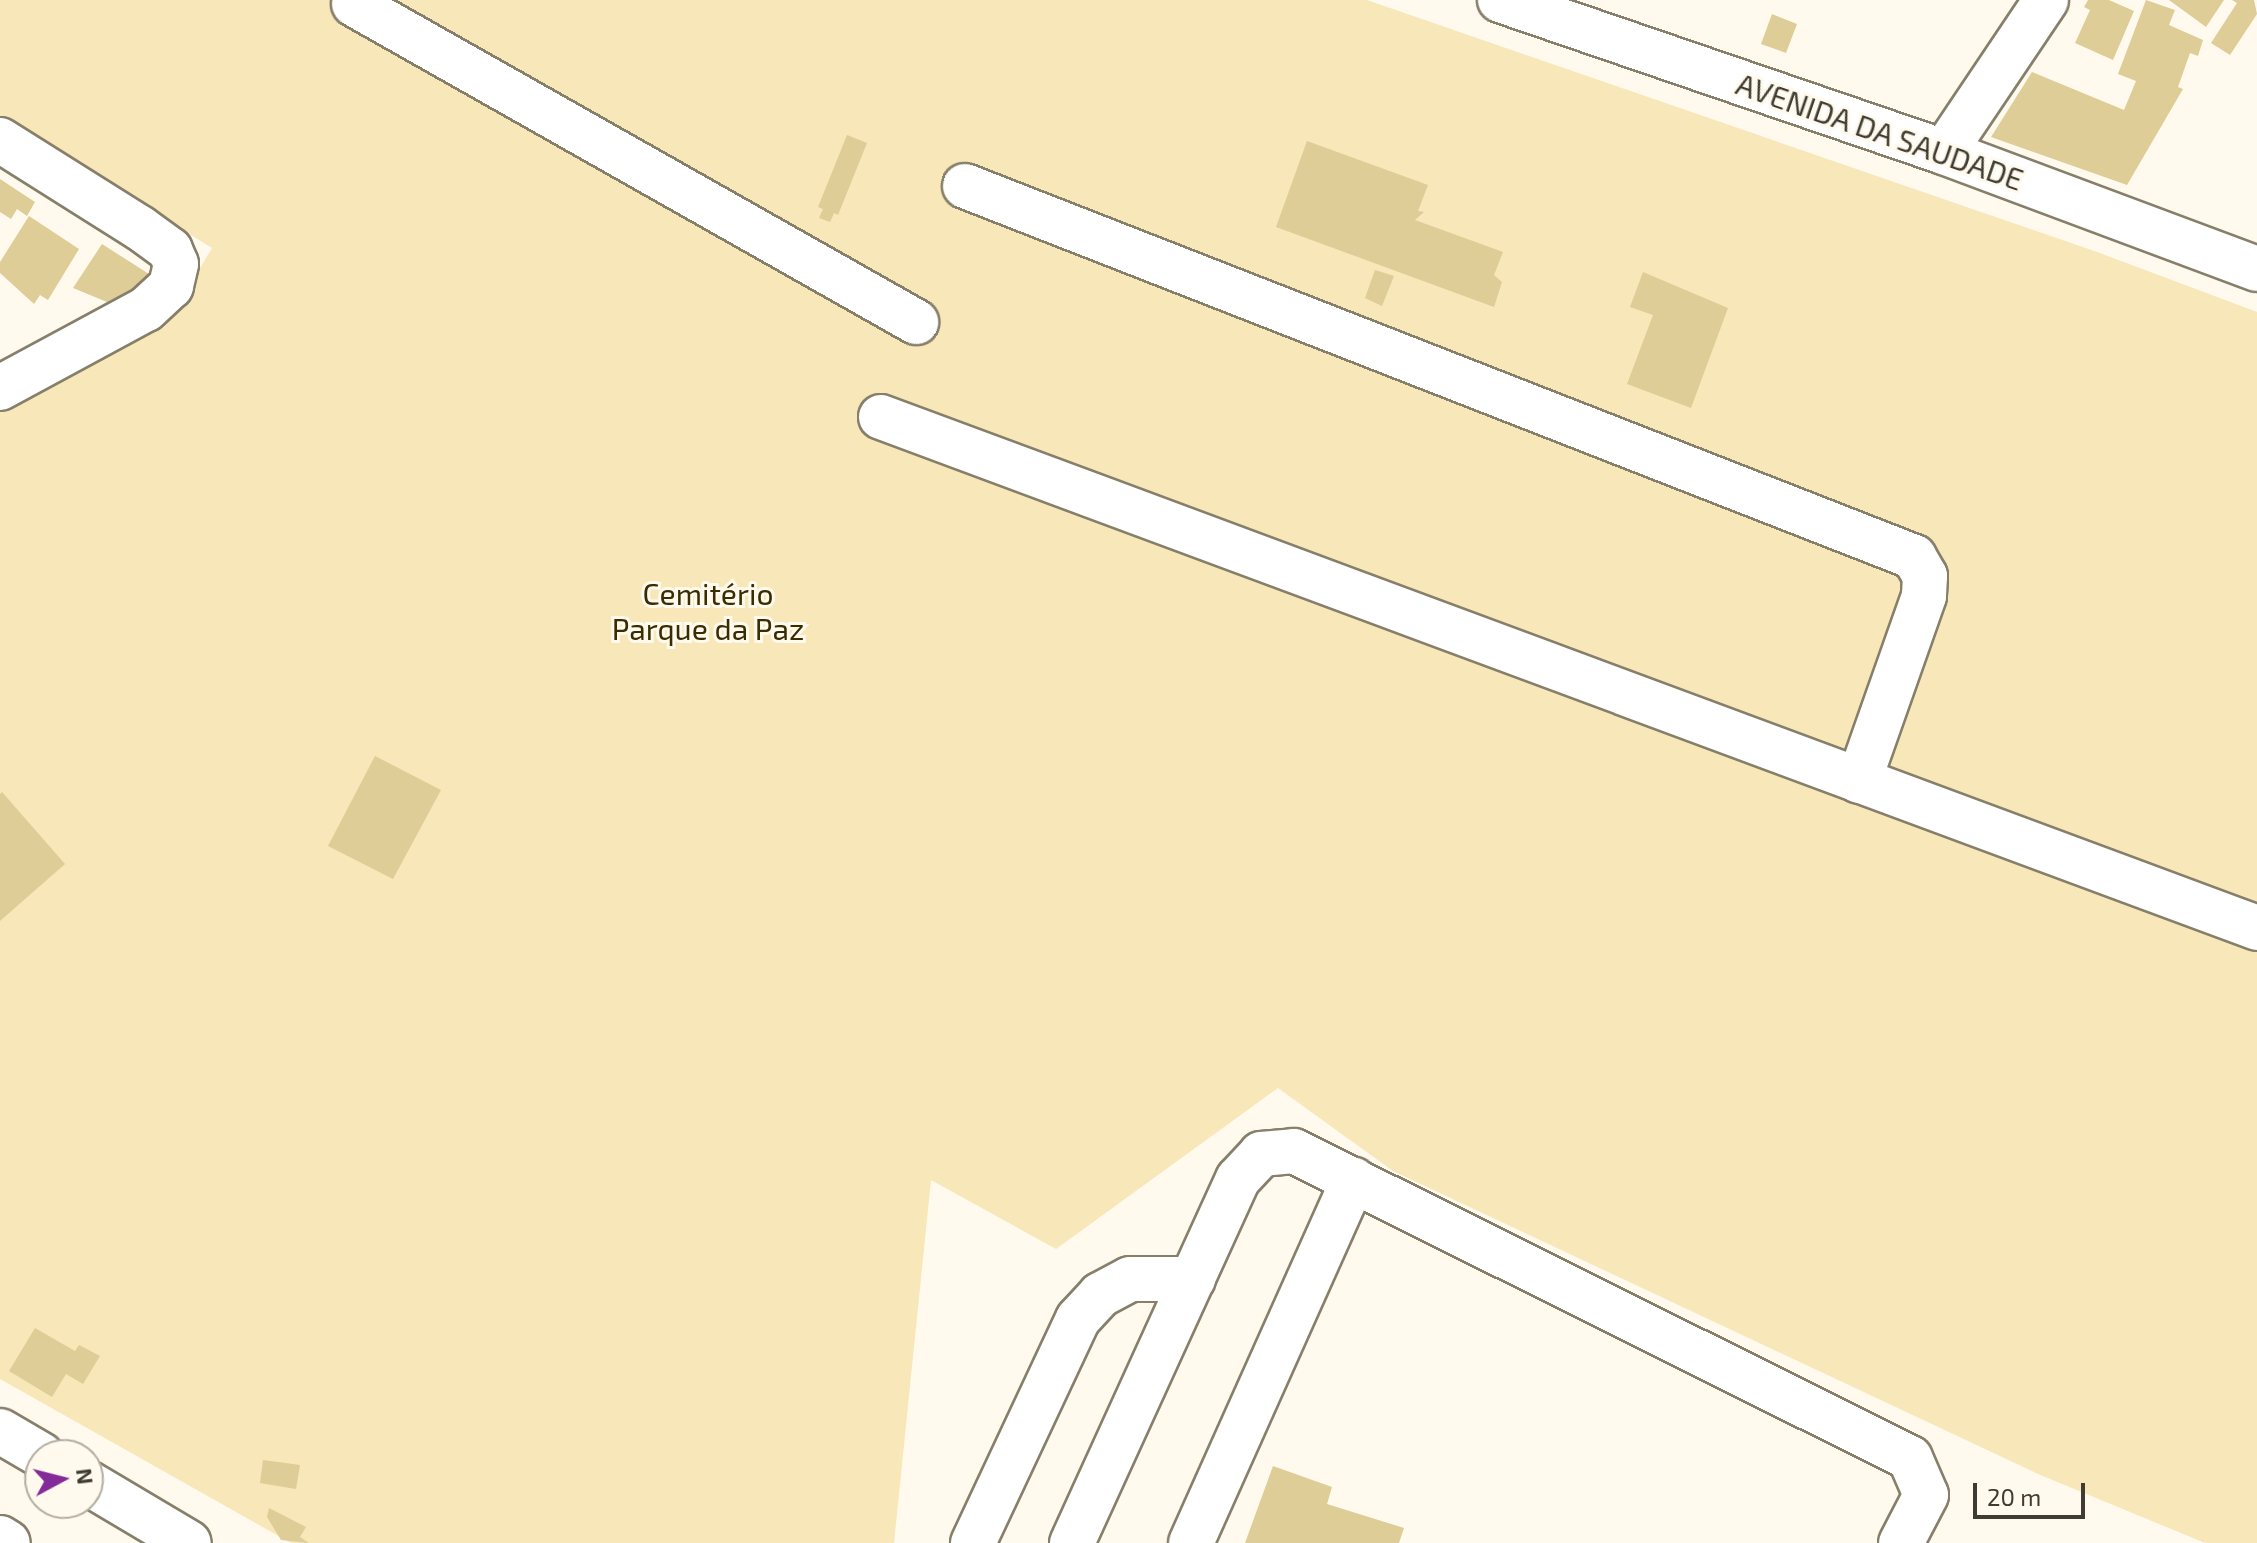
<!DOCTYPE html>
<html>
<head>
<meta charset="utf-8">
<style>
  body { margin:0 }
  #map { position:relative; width:2257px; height:1543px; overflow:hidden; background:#fffaed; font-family:"Exo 2",sans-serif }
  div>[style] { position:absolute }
  .green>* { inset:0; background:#f7e7b9 }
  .building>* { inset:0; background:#dfcd97 }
  .roads { filter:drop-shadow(2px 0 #867f6a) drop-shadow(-2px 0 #867f6a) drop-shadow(0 2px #867f6a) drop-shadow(0 -2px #867f6a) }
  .minor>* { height:44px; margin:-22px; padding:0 22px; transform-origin:22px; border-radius:22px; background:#fff }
  .major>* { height:44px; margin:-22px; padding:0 22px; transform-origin:22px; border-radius:22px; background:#fff }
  span { translate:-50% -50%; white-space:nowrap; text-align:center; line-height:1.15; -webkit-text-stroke:6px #fffaed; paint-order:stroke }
  .street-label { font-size:30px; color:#3f3c33 }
  .park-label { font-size:30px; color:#3a2c00 }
  .north { position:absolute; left:24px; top:1439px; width:80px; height:80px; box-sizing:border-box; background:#fffaed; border:2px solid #b2aea3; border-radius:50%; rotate:83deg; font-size:22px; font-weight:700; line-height:32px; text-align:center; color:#3f3c33 }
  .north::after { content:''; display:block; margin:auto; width:28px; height:36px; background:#822b99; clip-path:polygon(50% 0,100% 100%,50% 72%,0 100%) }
  .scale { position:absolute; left:1973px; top:1483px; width:112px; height:36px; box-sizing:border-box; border:4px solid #3f3c33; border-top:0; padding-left:10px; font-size:24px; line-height:28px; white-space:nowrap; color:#3f3c33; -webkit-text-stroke:6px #fffaed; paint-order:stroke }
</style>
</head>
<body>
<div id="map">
  <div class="green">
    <i style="clip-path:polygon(0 0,1367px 0,2097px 252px,2257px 312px,2257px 1543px,2205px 1543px,2038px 1474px,1393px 1171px,1278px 1088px,1056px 1249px,931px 1180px,894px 1543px,291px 1543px,0 1379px,0 405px,165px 327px,212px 248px,0 117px)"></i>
  </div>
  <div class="building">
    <i style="clip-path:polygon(2088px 0,2109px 0,2134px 11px,2113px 60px,2075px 43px,2090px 10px,2084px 7px)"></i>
    <i style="clip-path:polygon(2146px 0,2175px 10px,2169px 25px,2203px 40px,2198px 56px,2190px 53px,2178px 87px,2183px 89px,2127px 185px,1991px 137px,2032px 72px,2124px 110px,2136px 81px,2118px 74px)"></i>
    <i style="clip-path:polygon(2169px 0,2224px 0,2206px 27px)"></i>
    <i style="clip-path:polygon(2232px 0,2254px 0,2257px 14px,2230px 55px,2211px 43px,2237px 3px)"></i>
    <i style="clip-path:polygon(1772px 14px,1797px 24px,1786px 53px,1761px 44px)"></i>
    <i style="clip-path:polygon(847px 135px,867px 143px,838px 215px,834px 213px,830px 222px,819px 218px,823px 209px,818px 207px)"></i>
    <i style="clip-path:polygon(1307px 141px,1428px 185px,1418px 211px,1424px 212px,1415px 220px,1503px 252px,1494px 275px,1502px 282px,1494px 307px,1276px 227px)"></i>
    <i style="clip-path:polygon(0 179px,35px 202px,27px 216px,17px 209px,11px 219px,0 212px)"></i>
    <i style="clip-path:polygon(29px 216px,79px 249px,48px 300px,40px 295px,34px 304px,0 273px,0 262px)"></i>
    <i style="clip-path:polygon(102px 244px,160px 281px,124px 309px,73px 288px)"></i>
    <i style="clip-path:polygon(1375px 270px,1394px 276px,1382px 306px,1365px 298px)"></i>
    <i style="clip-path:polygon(1643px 272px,1728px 308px,1691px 408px,1627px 384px,1653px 315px,1630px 307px)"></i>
    <i style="clip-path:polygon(375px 756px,441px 790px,393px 879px,328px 846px)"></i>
    <i style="clip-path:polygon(2px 792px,65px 864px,0 921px,0 794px)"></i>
    <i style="clip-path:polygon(35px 1328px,75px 1351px,79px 1345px,100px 1356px,83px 1384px,66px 1374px,52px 1397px,9px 1371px)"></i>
    <i style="clip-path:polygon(263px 1460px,300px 1465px,296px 1489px,260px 1483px)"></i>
    <i style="clip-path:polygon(1273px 1466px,1332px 1487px,1327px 1504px,1404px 1528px,1399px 1543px,1245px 1543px)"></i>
    <i style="clip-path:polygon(269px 1508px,306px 1527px,300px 1537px,309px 1543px,281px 1540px,267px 1517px)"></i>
  </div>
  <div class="roads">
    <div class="minor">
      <i style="left:1500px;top:0;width:469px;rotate:18.9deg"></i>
      <i style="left:1944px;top:152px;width:334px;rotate:20.5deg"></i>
      <i style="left:354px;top:4px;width:646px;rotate:29.5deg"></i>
      <i style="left:0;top:140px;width:165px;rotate:32.2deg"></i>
      <i style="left:140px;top:228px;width:37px;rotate:36deg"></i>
      <i style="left:170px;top:250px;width:15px;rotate:67deg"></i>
      <i style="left:176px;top:264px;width:23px;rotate:103deg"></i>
      <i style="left:171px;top:286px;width:34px;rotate:137deg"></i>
      <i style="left:146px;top:309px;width:166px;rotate:151.6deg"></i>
      <i style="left:1944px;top:152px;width:183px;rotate:-56.1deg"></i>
      <i style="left:965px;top:186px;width:1019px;rotate:21.35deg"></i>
      <i style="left:1914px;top:557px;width:22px;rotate:60deg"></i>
      <i style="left:1925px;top:576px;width:20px;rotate:93deg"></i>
      <i style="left:1924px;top:596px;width:196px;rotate:109.4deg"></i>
      <i style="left:881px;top:417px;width:1468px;rotate:20.37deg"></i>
      <i style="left:973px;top:1543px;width:247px;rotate:-64.9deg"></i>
      <i style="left:1078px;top:1319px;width:33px;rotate:-47deg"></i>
      <i style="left:1100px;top:1295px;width:34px;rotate:-28deg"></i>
      <i style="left:1130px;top:1279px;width:63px"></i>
      <i style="left:1072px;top:1543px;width:400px;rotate:-65.5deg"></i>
      <i style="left:1238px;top:1179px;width:34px;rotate:-47deg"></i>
      <i style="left:1261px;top:1154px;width:33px;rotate:-5deg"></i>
      <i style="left:1294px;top:1151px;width:688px;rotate:26.49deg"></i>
      <i style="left:1910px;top:1458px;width:40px;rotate:66.6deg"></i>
      <i style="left:1926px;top:1495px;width:54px;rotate:117.5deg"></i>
      <i style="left:1191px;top:1543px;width:398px;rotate:-65.9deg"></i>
    </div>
    <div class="major">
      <i style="left:0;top:1431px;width:48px;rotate:30.3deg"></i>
      <i style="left:88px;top:1483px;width:117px;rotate:30.7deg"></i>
      <i style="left:0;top:1538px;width:9px;rotate:32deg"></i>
    </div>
  </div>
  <div class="street-label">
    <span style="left:1880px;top:131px;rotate:19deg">AVENIDA DA SAUDADE</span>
  </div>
  <div class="park-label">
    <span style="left:708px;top:610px">Cemitério<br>Parque da Paz</span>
  </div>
  <div class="north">N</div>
  <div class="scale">20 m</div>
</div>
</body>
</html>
